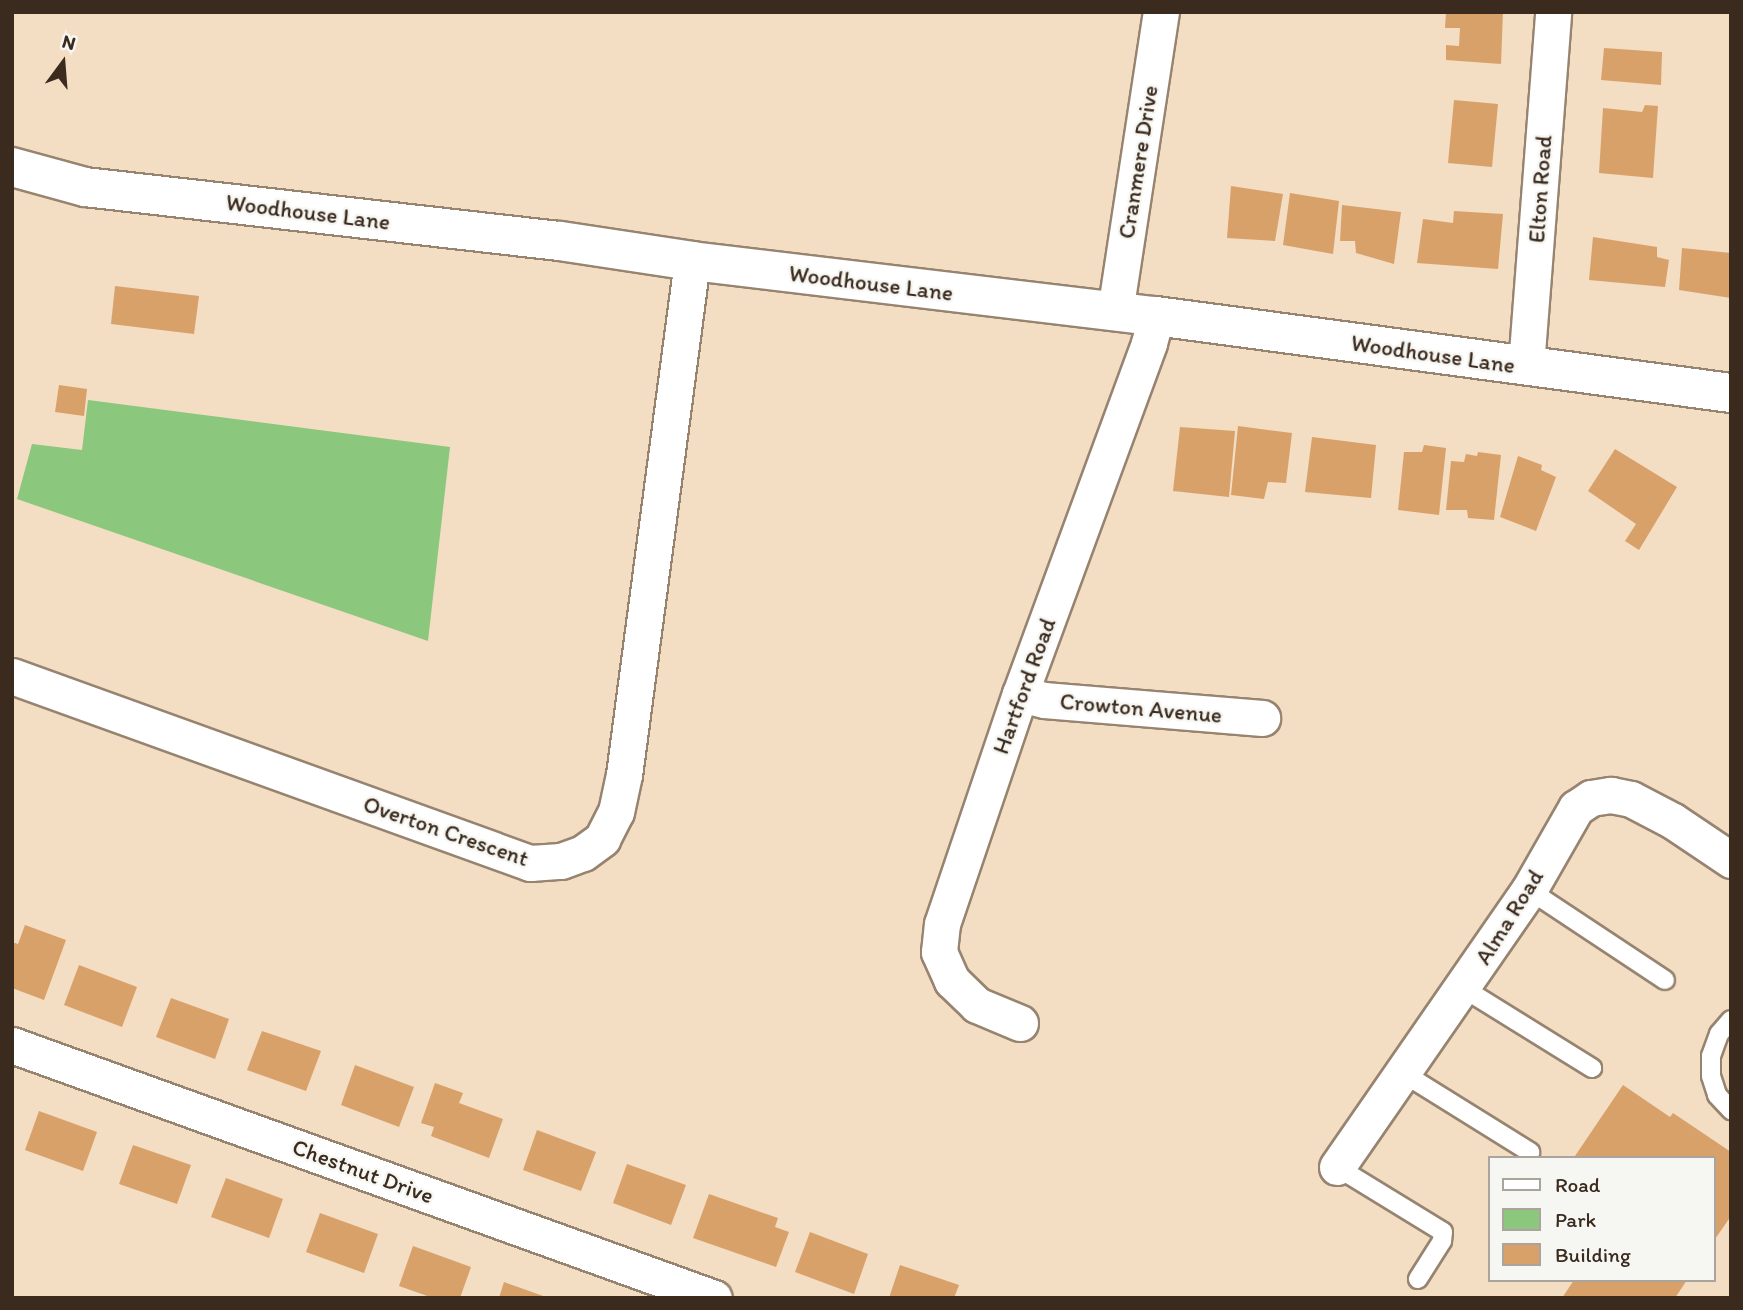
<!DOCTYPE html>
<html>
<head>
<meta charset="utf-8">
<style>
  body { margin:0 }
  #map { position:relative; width:1743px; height:1310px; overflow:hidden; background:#f3ddc3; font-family:Itim,sans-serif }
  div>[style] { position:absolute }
  .green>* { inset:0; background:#8bc77d }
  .building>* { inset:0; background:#d9a16a }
  .roads { filter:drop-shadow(2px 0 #978470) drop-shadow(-2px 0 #978470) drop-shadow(0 2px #978470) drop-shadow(0 -2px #978470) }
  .service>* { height:18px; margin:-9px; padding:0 9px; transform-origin:9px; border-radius:9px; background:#fff }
  .minor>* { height:35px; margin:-17.5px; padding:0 17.5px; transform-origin:17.5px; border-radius:17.5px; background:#fff }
  .tertiary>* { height:38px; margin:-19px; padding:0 19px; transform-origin:19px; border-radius:19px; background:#fff }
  span { translate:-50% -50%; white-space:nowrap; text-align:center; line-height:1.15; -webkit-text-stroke:5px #f6f6f2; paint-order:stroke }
  .street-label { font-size:23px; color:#3b2a1e }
  .frame { position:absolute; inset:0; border:14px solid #3b2a1e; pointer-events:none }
  .legend { position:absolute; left:1488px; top:1156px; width:228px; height:126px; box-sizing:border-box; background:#f6f6f2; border:2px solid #aba49d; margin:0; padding:9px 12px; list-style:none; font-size:21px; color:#3b2a1e }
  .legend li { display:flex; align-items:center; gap:14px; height:35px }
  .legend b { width:35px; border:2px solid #aba49d }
  .north { position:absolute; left:28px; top:28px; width:70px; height:70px; -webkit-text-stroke:5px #f6f6f2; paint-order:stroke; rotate:16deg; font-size:19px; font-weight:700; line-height:28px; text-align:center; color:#3b2a1e }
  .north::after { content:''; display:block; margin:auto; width:24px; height:32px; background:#3b2a1e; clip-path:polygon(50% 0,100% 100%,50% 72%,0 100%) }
</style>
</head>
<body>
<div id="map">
  <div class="green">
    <i style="clip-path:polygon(88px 400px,450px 447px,428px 641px,17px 499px,32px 444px,82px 450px)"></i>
  </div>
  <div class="building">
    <i style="clip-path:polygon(1446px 12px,1503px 12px,1501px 64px,1446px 60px,1446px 45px,1459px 46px,1460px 28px,1445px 28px)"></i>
    <i style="clip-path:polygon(1604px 48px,1662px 52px,1661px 85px,1601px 80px)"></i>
    <i style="clip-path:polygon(1454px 100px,1498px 104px,1492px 167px,1448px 163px)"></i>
    <i style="clip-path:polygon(1645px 105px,1658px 106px,1653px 178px,1599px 173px,1603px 108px,1642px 112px)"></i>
    <i style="clip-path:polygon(1231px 186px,1283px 194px,1275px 241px,1227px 238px)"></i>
    <i style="clip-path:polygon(1290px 193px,1339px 201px,1333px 254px,1283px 245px)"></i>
    <i style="clip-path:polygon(1342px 205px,1401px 212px,1394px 264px,1356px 253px,1355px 241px,1340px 241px)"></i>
    <i style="clip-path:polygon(1454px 211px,1503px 214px,1498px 269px,1417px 263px,1423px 219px,1453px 223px)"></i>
    <i style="clip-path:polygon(1593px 237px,1657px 247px,1657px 257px,1669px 260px,1665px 287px,1589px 280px)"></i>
    <i style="clip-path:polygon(1682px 248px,1731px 253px,1731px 298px,1679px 290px)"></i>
    <i style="clip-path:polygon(115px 286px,199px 296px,194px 334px,111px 324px)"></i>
    <i style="clip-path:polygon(59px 385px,87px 389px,84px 416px,55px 412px)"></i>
    <i style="clip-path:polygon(1238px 426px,1292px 433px,1286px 483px,1268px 482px,1264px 499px,1231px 495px)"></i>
    <i style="clip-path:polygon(1180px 427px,1235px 431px,1229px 497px,1173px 491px)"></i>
    <i style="clip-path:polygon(1312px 437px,1376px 445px,1371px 498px,1305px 492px)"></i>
    <i style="clip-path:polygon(1424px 445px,1446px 448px,1439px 515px,1398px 510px,1404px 452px,1422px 452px)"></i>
    <i style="clip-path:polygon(1615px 449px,1677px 487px,1639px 550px,1625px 541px,1636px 524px,1588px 491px)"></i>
    <i style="clip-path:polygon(1478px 452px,1501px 455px,1494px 520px,1468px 518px,1467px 510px,1446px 510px,1451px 461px,1464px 462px,1466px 454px,1477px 456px)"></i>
    <i style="clip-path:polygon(1518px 456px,1542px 465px,1541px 470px,1556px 477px,1536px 531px,1500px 517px)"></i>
    <i style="clip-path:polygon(25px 925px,66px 940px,44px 1000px,12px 988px,12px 942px,18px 944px)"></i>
    <i style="clip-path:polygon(79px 965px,137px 987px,122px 1027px,64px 1005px)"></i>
    <i style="clip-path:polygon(171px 998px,229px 1019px,215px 1059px,156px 1037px)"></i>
    <i style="clip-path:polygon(262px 1031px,321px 1051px,306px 1091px,247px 1070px)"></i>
    <i style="clip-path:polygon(355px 1065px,414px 1087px,399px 1127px,341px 1105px)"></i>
    <i style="clip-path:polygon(435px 1083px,463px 1093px,459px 1103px,503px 1119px,489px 1158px,431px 1136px,434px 1127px,421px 1123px)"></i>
    <i style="clip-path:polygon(1623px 1085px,1670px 1117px,1673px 1113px,1731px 1152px,1731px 1216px,1713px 1242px,1713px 1158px,1575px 1156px)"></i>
    <i style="clip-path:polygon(39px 1111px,97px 1132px,83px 1171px,25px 1150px)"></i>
    <i style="clip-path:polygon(537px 1130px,596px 1152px,581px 1191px,523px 1170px)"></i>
    <i style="clip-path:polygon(133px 1145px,191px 1165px,177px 1204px,119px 1184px)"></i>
    <i style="clip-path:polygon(627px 1164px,686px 1185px,671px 1225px,613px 1203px)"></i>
    <i style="clip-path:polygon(226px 1178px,283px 1199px,269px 1238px,211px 1217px)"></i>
    <i style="clip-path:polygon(709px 1194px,778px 1218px,775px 1227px,789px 1232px,776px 1267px,693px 1238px)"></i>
    <i style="clip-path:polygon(320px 1213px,378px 1234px,364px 1273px,306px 1252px)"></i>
    <i style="clip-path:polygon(810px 1232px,868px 1254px,854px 1294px,795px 1272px)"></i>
    <i style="clip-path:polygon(413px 1246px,471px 1267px,460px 1298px,433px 1298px,399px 1286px)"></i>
    <i style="clip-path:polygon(900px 1265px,959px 1285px,954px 1298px,889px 1298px)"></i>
    <i style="clip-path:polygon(1574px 1280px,1687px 1280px,1675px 1298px,1562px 1298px)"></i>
    <i style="clip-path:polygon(504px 1282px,546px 1297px,546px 1298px,499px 1298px)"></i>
  </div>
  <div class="roads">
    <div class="service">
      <i style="left:1529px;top:890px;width:163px;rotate:33.5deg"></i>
      <i style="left:1463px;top:988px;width:152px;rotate:31.8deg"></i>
      <i style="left:1731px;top:1020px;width:18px;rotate:131deg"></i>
      <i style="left:1719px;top:1034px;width:23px;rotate:110deg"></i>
      <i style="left:1711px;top:1056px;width:20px;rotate:90deg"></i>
      <i style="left:1711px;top:1076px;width:20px;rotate:72deg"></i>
      <i style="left:1717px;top:1095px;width:21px;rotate:47deg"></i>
      <i style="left:1403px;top:1073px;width:150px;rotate:31.9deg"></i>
      <i style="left:1337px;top:1167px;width:124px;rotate:31.5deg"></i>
      <i style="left:1443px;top:1232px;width:9px;rotate:96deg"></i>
      <i style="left:1442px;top:1241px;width:45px;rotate:122.3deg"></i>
    </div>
    <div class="minor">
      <i style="left:1115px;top:312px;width:304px;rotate:-81.3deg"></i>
      <i style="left:1526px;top:366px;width:355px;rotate:-85.6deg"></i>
      <i style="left:12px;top:676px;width:551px;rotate:19.85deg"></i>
      <i style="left:530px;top:863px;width:31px;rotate:-4deg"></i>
      <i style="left:561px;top:861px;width:23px;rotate:-20deg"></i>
      <i style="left:583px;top:853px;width:24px;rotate:-36deg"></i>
      <i style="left:602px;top:839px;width:30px;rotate:-63deg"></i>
      <i style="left:616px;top:812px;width:38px;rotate:-78deg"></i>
      <i style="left:624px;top:775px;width:518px;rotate:-82.46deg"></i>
      <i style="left:1020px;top:694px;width:25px;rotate:14deg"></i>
      <i style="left:1044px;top:700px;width:219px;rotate:4.7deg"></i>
      <i style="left:1020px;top:1023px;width:47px;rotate:-157.3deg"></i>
      <i style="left:977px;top:1005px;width:35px;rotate:-136deg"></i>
      <i style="left:952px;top:981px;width:32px;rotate:-114deg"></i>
      <i style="left:939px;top:952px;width:28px;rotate:-84deg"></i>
      <i style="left:942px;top:924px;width:243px;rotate:-71.3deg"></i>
      <i style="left:1020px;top:694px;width:374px;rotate:-69.8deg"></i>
      <i style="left:1149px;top:343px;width:28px;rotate:-75deg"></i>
      <i style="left:12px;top:1045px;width:746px;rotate:19.82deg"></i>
      <i style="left:1337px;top:1167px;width:337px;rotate:-55.3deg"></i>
      <i style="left:1529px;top:890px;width:95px;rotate:-60.2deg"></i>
      <i style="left:1576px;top:808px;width:18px;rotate:-34deg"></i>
      <i style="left:1591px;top:798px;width:20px;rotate:-9deg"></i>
      <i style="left:1611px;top:795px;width:20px;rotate:11deg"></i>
      <i style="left:1631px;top:799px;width:47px;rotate:27.6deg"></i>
      <i style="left:1673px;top:821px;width:70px;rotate:33.9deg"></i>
    </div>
    <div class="tertiary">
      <i style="left:12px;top:167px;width:76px;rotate:15.3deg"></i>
      <i style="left:85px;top:187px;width:478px;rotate:6.5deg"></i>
      <i style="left:560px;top:241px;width:134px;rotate:8.6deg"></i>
      <i style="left:692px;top:261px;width:467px;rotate:6.8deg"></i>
      <i style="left:1156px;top:316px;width:580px;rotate:7.63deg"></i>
    </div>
  </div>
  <div class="street-label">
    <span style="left:1138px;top:162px;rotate:-81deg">Cranmere Drive</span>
    <span style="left:1540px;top:189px;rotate:-86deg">Elton Road</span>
    <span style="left:308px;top:212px;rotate:7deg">Woodhouse Lane</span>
    <span style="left:871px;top:283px;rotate:7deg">Woodhouse Lane</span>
    <span style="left:1433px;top:354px;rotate:8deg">Woodhouse Lane</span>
    <span style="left:1024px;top:686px;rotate:-70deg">Hartford Road</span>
    <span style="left:1141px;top:708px;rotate:5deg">Crowton Avenue</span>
    <span style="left:446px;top:831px;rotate:19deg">Overton Crescent</span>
    <span style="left:1509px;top:917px;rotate:-58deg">Alma Road</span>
    <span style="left:363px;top:1171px;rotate:20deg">Chestnut Drive</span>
  </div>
  <div class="frame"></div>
  <ul class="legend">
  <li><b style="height:9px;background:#fff"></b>Road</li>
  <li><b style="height:19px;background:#8bc77d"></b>Park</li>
  <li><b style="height:19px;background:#d9a16a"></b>Building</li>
  </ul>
  <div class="north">N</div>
</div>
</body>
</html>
